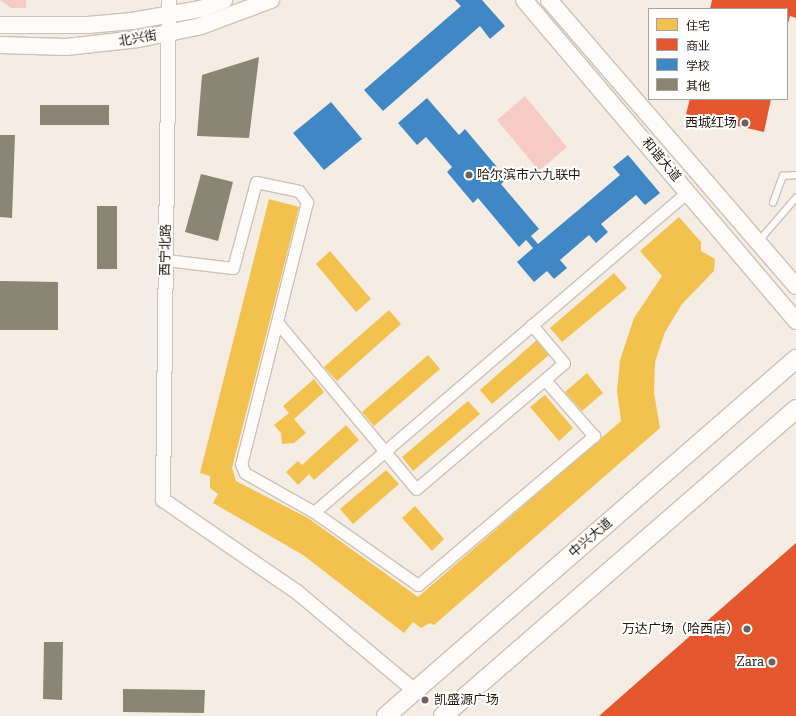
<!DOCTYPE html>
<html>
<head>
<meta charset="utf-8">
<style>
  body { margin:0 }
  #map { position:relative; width:796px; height:716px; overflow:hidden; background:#f5ede3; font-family:"Roboto Serif","Noto Sans SC",serif }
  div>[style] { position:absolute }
  .green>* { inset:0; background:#f6cbc5 }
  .homes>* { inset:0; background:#f2c14e }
  .shops>* { inset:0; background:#e4572e }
  .schools>* { inset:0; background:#3f88c5 }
  .building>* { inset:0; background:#8a8575 }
  .roads { filter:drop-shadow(1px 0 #cbc3b9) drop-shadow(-1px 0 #cbc3b9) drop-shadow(0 1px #cbc3b9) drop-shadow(0 -1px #cbc3b9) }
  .service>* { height:5.5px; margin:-2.75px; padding:0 2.75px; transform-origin:2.75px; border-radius:2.75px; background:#fefcfb }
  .minor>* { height:11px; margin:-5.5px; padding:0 5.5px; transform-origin:5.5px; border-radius:5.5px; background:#fefcfb }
  .tertiary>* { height:14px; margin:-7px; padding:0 7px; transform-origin:7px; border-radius:7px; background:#fefcfb }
  .secondary>* { height:16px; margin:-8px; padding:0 8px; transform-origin:8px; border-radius:8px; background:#fefcfb }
  .primary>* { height:18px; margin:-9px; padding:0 9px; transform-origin:9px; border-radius:9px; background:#fefcfb }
  .dots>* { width:11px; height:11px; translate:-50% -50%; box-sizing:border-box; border:2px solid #fff; border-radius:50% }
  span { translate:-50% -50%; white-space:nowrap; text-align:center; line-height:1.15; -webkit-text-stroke:4px #fff; paint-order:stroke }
  .street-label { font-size:13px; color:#21190e }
  .poi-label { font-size:13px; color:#21190e }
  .right { translate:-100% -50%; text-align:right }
  .left { translate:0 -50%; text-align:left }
  .legend { position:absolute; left:648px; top:8px; width:140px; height:92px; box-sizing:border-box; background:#fff; border:1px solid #a6a39f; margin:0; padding:5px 7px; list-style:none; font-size:12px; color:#21190e }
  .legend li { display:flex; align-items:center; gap:8px; height:20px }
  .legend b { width:20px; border:1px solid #a6a39f }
</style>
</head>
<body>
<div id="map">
  <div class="green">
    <i style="clip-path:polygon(0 0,26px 0,26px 8px,11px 8px)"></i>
    <i style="clip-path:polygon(525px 96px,567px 147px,539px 171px,497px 120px)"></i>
  </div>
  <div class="homes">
    <i style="clip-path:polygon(269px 199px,299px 207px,232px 468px,236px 481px,308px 518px,418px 597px,621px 421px,617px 391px,620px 360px,634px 318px,662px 276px,640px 251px,679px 217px,701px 242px,701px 251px,715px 259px,714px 271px,682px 304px,665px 332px,655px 362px,654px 393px,660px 428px,434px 625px,430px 623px,421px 628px,413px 622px,404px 633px,303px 555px,213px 503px,218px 494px,210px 488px,210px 476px,200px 473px)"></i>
    <i style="clip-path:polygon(330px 251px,371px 299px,356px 312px,316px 264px)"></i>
    <i style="clip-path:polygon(614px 273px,627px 288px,562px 342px,550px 328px)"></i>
    <i style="clip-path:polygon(389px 310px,401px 324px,337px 381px,324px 367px)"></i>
    <i style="clip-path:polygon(538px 339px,550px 354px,492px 404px,480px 390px)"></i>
    <i style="clip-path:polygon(428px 355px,440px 369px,374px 426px,362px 412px)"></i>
    <i style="clip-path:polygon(587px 373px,603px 393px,582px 411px,565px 392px)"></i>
    <i style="clip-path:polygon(314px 379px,324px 392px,294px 419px,306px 433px,294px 443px,282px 444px,281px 433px,274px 425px,289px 413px,283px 406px)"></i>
    <i style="clip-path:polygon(545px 395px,573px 428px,559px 441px,530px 407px)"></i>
    <i style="clip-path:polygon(468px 401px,480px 414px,413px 471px,402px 457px)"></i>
    <i style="clip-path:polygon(346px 425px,359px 440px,314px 480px,309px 474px,298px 485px,286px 472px,298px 461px,302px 465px)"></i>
    <i style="clip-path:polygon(386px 470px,399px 484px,353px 524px,340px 509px)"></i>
    <i style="clip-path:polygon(415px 506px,444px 539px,432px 551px,402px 518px)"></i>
  </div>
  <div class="shops">
    <i style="clip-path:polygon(712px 0,796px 0,796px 18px,790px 16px,787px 27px,787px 9px,710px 9px)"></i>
    <i style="clip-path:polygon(690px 99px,771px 99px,764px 132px,686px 114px)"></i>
    <i style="clip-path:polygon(796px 543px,796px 716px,599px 716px)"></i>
  </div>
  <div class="schools">
    <i style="clip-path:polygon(455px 0,482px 0,505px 26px,490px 39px,480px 26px,383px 111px,364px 90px,461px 6px)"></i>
    <i style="clip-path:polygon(427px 98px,459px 135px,465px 129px,507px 179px,501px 184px,539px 229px,531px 236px,538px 244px,620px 175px,613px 167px,628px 155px,660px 193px,645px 205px,636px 195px,601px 224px,608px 232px,596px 243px,589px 235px,560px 260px,567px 268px,554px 279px,547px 271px,534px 282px,517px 262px,533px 248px,526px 240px,519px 247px,478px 198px,473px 203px,447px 172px,452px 167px,426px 137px,417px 145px,398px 123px)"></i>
    <i style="clip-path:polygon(331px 102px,362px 139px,324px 170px,293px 133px)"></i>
  </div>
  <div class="building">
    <i style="clip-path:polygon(259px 57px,249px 138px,197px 136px,202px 75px)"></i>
    <i style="clip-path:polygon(40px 105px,109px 105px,109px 125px,40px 125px)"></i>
    <i style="clip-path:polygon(0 135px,15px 135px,12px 218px,0 217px)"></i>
    <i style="clip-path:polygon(201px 174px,233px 182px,218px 241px,185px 232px)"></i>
    <i style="clip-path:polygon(97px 206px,117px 206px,117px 269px,97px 269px)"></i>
    <i style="clip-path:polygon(0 281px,58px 282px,58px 330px,0 330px)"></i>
    <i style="clip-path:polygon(44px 642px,63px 642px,62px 700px,43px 699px)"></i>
    <i style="clip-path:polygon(123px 689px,205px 690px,204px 713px,123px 712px)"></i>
  </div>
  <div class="roads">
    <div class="service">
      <i style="left:773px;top:203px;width:29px;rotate:-70deg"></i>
      <i style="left:783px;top:176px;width:13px;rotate:-4deg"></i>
      <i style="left:759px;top:241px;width:57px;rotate:-49.3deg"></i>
    </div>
    <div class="minor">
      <i style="left:166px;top:260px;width:67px;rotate:6.8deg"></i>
      <i style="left:233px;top:268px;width:89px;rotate:-75deg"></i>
      <i style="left:256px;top:182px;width:44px;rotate:11.8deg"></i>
      <i style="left:299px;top:191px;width:14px;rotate:54deg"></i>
      <i style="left:307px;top:202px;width:270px;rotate:104.1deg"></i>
      <i style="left:241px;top:464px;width:10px;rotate:66deg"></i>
      <i style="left:245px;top:473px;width:79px;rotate:29.5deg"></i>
      <i style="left:314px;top:512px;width:491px;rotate:-40.6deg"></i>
      <i style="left:277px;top:322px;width:217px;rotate:50.2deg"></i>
      <i style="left:416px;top:489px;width:194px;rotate:-40.4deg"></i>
      <i style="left:564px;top:363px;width:50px;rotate:-130.1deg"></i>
      <i style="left:314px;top:512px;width:127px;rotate:35.1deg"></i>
      <i style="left:418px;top:585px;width:231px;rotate:-40.3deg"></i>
      <i style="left:594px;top:436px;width:74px;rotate:-131.2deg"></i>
    </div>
    <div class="tertiary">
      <i style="left:169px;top:0;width:500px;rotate:90.69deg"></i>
      <i style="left:163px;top:500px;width:163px;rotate:34.5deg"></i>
      <i style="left:297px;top:592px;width:154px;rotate:40deg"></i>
    </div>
    <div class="secondary">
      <i style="left:524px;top:0;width:421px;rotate:49.7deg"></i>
      <i style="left:549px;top:0;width:378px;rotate:49.2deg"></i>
      <i style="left:0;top:25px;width:88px"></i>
      <i style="left:88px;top:25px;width:44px;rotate:-5.2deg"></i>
      <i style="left:132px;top:21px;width:70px;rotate:-9.9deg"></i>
      <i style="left:201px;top:9px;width:25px;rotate:-21deg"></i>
      <i style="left:0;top:45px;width:66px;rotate:1.7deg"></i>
      <i style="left:66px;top:47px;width:73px;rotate:-6.3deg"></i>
      <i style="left:139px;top:39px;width:63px;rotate:-11.8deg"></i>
      <i style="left:201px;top:26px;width:75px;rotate:-20.4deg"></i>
    </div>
    <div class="primary">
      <i style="left:386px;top:716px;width:544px;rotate:-41.05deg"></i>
      <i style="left:443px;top:716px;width:468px;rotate:-41deg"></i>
    </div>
  </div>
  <div class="dots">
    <i style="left:745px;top:123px;background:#6b6359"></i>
    <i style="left:469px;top:175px;background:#6b6359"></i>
    <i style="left:747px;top:629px;background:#6b6359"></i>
    <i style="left:772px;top:662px;background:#6b6359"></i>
    <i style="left:425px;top:700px;background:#6b6359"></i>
  </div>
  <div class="street-label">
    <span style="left:138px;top:39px;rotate:-10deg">北兴街</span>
    <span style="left:661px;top:160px;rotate:50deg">和谐大道</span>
    <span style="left:166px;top:250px;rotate:-89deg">西宁北路</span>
    <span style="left:591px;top:538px;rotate:-41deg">中兴大道</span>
  </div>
  <div class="poi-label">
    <span class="right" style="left:737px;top:123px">西城红场</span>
    <span class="left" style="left:477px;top:175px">哈尔滨市六九联中</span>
    <span class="right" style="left:739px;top:629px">万达广场（哈西店）</span>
    <span class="right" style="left:764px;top:662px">Zara</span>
    <span class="left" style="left:434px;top:700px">凯盛源广场</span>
  </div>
  <ul class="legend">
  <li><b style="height:11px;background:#f2c14e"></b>住宅</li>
  <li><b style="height:11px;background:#e4572e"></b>商业</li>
  <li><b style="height:11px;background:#3f88c5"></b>学校</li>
  <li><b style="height:11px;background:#8a8575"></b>其他</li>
  </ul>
</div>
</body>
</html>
